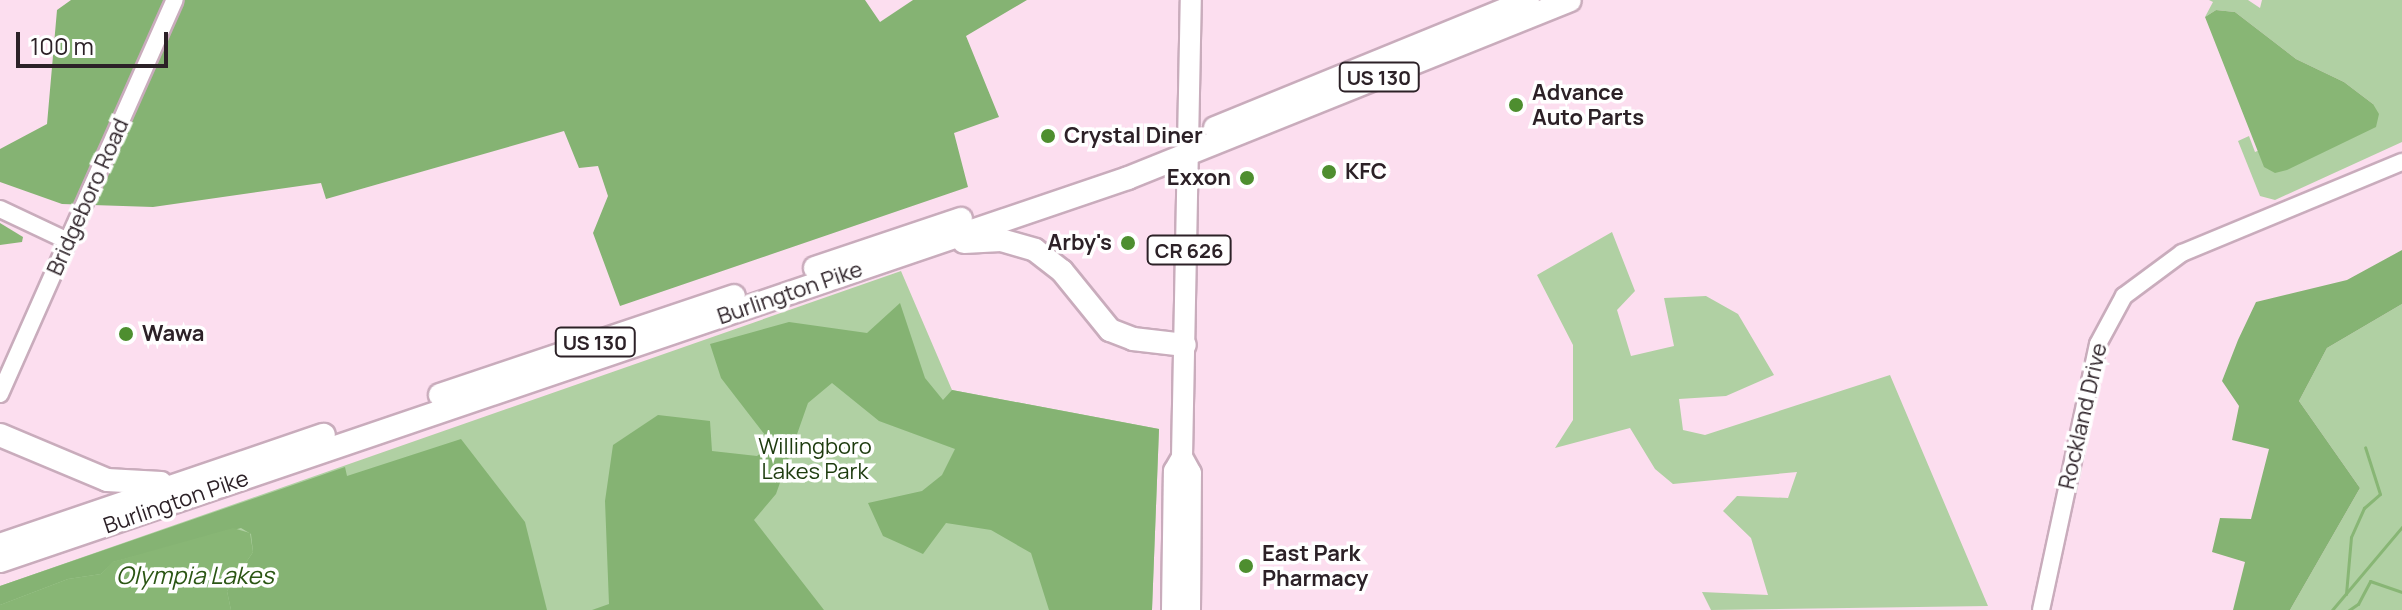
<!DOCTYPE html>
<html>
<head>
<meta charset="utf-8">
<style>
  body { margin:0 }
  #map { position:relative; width:2402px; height:610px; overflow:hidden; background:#fcdeef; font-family:Manrope,sans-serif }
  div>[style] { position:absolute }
  .green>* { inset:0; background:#b0d0a3 }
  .forest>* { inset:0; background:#85b373 }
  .water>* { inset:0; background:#88b675 }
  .stream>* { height:3px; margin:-1.5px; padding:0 1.5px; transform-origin:1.5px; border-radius:1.5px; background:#88b675 }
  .roads { filter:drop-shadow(2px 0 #c9acbc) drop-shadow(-2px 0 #c9acbc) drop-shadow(0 2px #c9acbc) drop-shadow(0 -2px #c9acbc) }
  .minor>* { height:16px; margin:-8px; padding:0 8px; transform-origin:8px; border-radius:8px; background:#fff }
  .major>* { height:20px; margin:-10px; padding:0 10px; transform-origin:10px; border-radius:10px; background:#fff }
  .highway>* { height:22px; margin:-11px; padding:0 11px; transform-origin:11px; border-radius:11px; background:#fff }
  .dots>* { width:22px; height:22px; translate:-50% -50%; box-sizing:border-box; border:4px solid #fff; border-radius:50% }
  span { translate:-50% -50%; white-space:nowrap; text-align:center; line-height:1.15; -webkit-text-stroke:7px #fff; paint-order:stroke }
  .shield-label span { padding:2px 6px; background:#fff; border:2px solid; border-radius:6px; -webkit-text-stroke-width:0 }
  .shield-label { font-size:20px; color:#2c2127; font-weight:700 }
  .poi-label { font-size:22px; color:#2c2127; font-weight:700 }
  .left { translate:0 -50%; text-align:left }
  .right { translate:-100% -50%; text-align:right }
  .street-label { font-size:22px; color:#2c2127 }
  .park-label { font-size:22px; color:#1d3b0e }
  .water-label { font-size:24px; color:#2b5614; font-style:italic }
  .scale { position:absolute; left:16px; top:32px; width:152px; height:36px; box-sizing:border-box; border:4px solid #2c2127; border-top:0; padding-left:10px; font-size:24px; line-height:28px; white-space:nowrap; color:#2c2127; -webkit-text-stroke:6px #fff; paint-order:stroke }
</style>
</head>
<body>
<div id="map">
  <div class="green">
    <i style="clip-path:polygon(2209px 0,2248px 0,2260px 8px,2262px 0,2402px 0,2402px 142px,2275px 200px,2260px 196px,2238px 141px,2249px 136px,2255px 152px,2373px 104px,2344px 82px,2296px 59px,2235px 12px,2216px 10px,2205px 17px,2213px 2px)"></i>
    <i style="clip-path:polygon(1612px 232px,1635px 291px,1617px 310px,1631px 356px,1674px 346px,1664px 298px,1706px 296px,1738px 314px,1774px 375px,1726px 396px,1679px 399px,1683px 430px,1705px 435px,1890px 375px,1988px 606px,1711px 610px,1702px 592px,1768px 595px,1751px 538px,1723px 511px,1737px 496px,1788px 498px,1797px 472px,1673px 484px,1655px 469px,1630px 428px,1555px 448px,1573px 420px,1573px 345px,1537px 275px)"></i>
    <i style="clip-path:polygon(901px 271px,952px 390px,1159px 429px,1152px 610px,0 610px,0 586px)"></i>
    <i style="clip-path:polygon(2402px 304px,2402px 610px,2290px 610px,2360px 488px,2299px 401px,2327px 348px)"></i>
  </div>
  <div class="forest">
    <i style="clip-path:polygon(71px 0,865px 0,880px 22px,913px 0,1027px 0,966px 36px,999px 117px,954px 133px,968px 187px,620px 306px,593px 233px,608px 196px,598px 166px,579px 168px,564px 131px,326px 199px,321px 183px,153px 207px,62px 204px,0 182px,0 149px,47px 124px,57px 10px)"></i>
    <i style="clip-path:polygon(2402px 250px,2402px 304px,2327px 348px,2299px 401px,2360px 488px,2290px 610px,2233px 610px,2245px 562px,2212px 552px,2220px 518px,2251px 519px,2269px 449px,2232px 440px,2239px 406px,2222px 381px,2238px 340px,2256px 302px,2347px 280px)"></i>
    <i style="clip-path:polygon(900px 303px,925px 378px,943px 400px,952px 390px,1159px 429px,1152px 610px,1049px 610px,1031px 553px,991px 530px,946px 523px,923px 554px,883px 536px,868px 503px,922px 491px,942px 475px,955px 449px,879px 421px,832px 383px,808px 403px,776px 494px,754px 520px,824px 610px,592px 610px,609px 604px,605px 501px,613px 445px,658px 415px,710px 421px,712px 451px,757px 456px,772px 444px,721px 378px,710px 344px,789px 322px,867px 333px)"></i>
    <i style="clip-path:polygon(461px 439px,525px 522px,547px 610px,231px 610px,227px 591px,253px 552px,251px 534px,241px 528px,113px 562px,101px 574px,68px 579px,0 605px,0 586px,345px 467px,347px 476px)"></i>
  </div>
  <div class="water">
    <i style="clip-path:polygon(2216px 10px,2235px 12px,2296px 59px,2344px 82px,2373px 104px,2379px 114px,2376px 127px,2287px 170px,2275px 173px,2264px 167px,2205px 17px)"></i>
    <i style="clip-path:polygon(0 223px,23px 237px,22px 242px,0 245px)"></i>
    <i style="clip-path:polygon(233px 528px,250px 533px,253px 552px,227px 591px,231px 610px,0 610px,0 605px,68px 579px,101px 574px,112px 562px)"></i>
  </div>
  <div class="stream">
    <i style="left:2346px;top:594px;width:57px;rotate:-85deg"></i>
    <i style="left:2351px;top:537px;width:32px;rotate:-66deg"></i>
    <i style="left:2364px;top:508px;width:21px;rotate:-41deg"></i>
    <i style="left:2380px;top:494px;width:49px;rotate:-107.7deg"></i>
    <i style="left:2332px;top:610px;width:109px;rotate:-49.9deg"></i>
    <i style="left:2349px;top:610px;width:11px;rotate:-34deg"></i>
    <i style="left:2358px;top:604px;width:26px;rotate:-62deg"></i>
    <i style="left:2370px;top:581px;width:34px;rotate:19deg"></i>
  </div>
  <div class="roads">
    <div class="minor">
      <i style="left:0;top:209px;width:75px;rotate:25.2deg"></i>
      <i style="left:0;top:394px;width:431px;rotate:-66.1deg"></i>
      <i style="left:2041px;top:610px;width:272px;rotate:-77.9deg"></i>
      <i style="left:2098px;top:344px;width:55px;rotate:-61.6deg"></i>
      <i style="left:2124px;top:296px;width:72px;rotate:-36.6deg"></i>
      <i style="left:2182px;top:253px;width:238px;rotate:-22.5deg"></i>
    </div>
    <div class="major">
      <i style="left:1172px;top:610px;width:139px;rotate:-89.2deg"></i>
      <i style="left:1174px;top:471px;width:16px;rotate:-60deg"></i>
      <i style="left:1190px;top:610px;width:137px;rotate:-89.6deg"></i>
      <i style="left:1191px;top:473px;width:18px;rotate:-119deg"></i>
      <i style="left:1182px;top:457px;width:457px;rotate:-88.9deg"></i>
    </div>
    <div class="highway">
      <i style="left:1215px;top:128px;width:338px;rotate:-22.2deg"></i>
      <i style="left:964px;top:242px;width:37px;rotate:-3deg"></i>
      <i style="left:1001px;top:240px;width:35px;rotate:16deg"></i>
      <i style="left:1035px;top:250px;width:34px;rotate:38deg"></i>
      <i style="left:1062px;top:271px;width:76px;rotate:50.9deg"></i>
      <i style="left:1110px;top:330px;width:25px;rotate:21deg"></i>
      <i style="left:1133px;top:339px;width:52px;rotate:6.6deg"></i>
      <i style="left:815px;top:268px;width:154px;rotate:-18.6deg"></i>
      <i style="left:440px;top:395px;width:310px;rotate:-18.6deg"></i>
      <i style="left:0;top:435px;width:116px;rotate:22.8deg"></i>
      <i style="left:107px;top:480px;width:54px;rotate:3.2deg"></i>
      <i style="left:0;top:545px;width:342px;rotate:-18.8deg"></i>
      <i style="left:0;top:561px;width:1191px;rotate:-18.75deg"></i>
      <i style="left:1128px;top:178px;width:476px;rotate:-21.9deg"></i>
    </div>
  </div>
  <div class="dots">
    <i style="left:1516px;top:105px;background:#4e8e2f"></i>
    <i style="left:1048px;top:136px;background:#4e8e2f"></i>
    <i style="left:1329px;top:172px;background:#4e8e2f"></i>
    <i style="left:1247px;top:178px;background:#4e8e2f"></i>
    <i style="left:1128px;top:243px;background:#4e8e2f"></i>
    <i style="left:126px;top:334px;background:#4e8e2f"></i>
    <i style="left:1246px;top:566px;background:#4e8e2f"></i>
  </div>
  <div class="shield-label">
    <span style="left:1379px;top:77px">US 130</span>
    <span style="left:1189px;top:250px">CR 626</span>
    <span style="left:595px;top:342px">US 130</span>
  </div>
  <div class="poi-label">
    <span class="left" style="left:1532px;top:105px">Advance<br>Auto Parts</span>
    <span class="left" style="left:1064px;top:136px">Crystal Diner</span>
    <span class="left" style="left:1345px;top:172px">KFC</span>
    <span class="right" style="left:1231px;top:178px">Exxon</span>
    <span class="right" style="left:1112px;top:243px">Arby's</span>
    <span class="left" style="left:142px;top:334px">Wawa</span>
    <span class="left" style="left:1262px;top:566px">East Park<br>Pharmacy</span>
  </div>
  <div class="street-label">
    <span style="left:88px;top:197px;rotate:-66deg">Bridgeboro Road</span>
    <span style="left:790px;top:293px;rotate:-19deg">Burlington Pike</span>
    <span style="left:2083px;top:416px;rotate:-77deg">Rockland Drive</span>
    <span style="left:176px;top:502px;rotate:-19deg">Burlington Pike</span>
  </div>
  <div class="park-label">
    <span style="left:815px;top:459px">Willingboro<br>Lakes Park</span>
  </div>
  <div class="water-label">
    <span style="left:195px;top:575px">Olympia Lakes</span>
  </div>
  <div class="scale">100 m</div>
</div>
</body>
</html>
